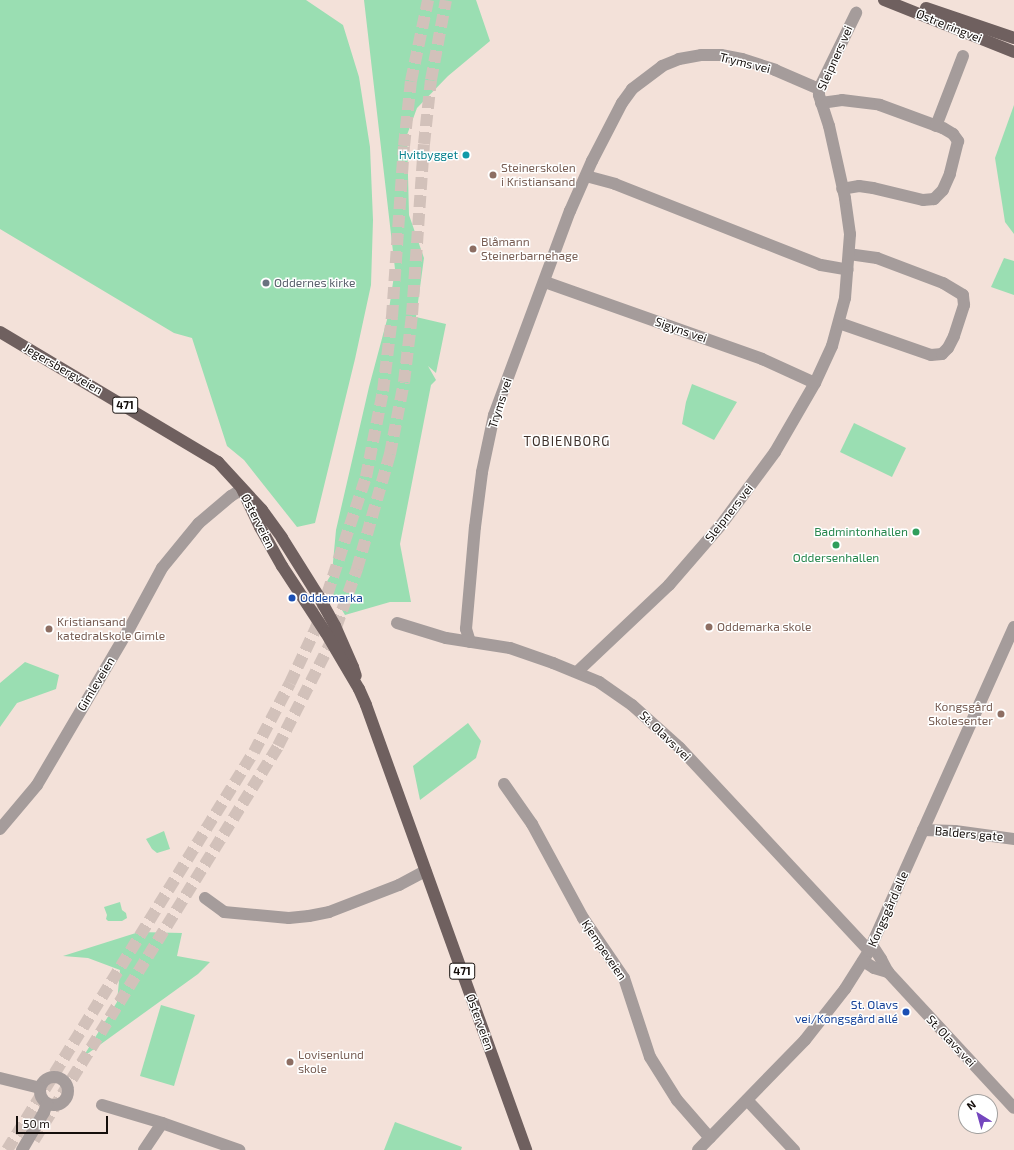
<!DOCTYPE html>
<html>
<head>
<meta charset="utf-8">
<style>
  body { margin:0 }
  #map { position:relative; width:1014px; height:1150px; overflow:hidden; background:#f3e1d9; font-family:"Exo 2",sans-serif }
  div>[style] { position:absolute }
  .green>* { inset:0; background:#9adeb2 }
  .highway-tunnel>* { height:12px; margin-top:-6px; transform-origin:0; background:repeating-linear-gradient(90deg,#d2c1ba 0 12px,transparent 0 18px) }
  .minor>* { height:12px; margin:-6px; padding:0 6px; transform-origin:6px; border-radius:6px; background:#a59c9b }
  .minor>.ring { margin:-6px; padding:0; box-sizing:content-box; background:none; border:12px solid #a59c9b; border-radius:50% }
  .major>* { height:12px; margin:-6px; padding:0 6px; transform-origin:6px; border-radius:6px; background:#6f605f }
  .dots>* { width:11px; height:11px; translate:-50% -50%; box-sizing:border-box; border:2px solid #fff; border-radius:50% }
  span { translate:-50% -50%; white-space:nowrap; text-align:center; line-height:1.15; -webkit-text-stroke:3px #fff; paint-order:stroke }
  .shield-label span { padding:1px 3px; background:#fff; border:1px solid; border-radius:3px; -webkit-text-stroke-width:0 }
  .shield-label { font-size:11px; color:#140e0b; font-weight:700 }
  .street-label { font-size:12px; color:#140e0b }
  .culture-label { font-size:12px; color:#0d838f }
  .right { translate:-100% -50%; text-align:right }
  .education-label { font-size:12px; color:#785e54 }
  .left { translate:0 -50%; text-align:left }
  .worship-label { font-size:12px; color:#5b616d }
  .leisure-label { font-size:12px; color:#27864d }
  .transit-label { font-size:12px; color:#164399 }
  .neighbourhood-label { font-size:13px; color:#3e312b; letter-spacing:1px }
  .north { position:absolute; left:958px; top:1094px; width:40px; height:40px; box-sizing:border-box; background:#fff; border:1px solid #a19f9d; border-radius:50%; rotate:323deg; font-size:11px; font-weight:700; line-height:16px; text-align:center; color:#140e0b }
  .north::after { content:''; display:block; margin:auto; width:14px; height:18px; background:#7446be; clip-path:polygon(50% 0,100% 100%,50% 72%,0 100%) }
  .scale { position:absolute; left:16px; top:1116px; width:92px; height:18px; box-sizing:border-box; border:2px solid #140e0b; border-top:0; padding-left:5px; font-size:12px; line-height:14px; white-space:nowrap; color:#140e0b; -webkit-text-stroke:3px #fff; paint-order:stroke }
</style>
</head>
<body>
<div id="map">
  <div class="green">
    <i style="clip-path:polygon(0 0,306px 0,343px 25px,359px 77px,370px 147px,373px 220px,371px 285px,355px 359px,315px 523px,297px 527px,244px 460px,227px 446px,192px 338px,174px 333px,0 229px)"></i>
    <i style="clip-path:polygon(364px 0,476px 0,490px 41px,448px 76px,417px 108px,407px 135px,409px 215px,424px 258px,416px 317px,446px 324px,436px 373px,428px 366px,436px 380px,431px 385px,400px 544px,411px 602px,390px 602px,345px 615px,326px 583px,332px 573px,336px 530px,369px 387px,388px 316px,395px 269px)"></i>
    <i style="clip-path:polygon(1014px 105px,1014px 234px,1005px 222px,995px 158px)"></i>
    <i style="clip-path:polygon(1004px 258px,1014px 261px,1014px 295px,991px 287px)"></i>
    <i style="clip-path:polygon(692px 384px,737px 402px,714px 440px,682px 424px,686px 402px)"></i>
    <i style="clip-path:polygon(854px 423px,906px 448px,892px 477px,840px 452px)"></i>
    <i style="clip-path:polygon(25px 662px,59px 675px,56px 689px,17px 703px,0 727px,0 683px)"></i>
    <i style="clip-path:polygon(468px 723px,481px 741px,476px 758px,420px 800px,413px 766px)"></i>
    <i style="clip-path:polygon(164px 831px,170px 849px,157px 853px,152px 849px,146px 839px)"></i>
    <i style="clip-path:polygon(120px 902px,122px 910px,126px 913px,127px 918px,122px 921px,108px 921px,106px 919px,107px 915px,104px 907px)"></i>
    <i style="clip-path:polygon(139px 932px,182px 933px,177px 956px,210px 962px,198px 974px,83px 1057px,117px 1002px,120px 970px,88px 958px,63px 956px)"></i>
    <i style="clip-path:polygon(161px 1005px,195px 1015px,174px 1086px,140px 1076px)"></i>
    <i style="clip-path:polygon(395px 1122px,462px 1147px,461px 1150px,384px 1150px)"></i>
  </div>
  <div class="highway-tunnel">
    <i style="left:34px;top:1140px;width:463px;rotate:-58.2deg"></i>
    <i style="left:278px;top:746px;width:114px;rotate:-63deg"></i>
    <i style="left:330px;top:644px;width:80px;rotate:-70.2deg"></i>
    <i style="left:357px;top:569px;width:120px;rotate:-74deg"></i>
    <i style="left:390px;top:454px;width:73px;rotate:-79deg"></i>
    <i style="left:404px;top:382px;width:67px;rotate:-83.2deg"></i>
    <i style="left:412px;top:315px;width:171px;rotate:-86deg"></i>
    <i style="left:424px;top:144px;width:64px;rotate:-83.8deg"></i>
    <i style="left:431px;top:80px;width:81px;rotate:-79.4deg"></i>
    <i style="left:7px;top:1150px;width:468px;rotate:-58.2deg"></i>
    <i style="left:254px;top:752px;width:78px;rotate:-62.4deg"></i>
    <i style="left:290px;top:683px;width:61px;rotate:-64.7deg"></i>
    <i style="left:316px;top:628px;width:159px;rotate:-71.7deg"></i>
    <i style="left:366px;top:477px;width:88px;rotate:-78.8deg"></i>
    <i style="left:383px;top:391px;width:75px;rotate:-83.1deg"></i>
    <i style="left:392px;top:317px;width:171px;rotate:-86deg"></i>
    <i style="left:404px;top:146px;width:65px;rotate:-83.9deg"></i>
    <i style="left:411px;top:81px;width:83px;rotate:-78.1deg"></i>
  </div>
  <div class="minor">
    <i style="left:821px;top:103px;width:21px;rotate:-8deg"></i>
    <i style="left:842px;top:100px;width:38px;rotate:7deg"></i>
    <i style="left:880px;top:105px;width:67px;rotate:20.1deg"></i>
    <i style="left:943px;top:128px;width:12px;rotate:31deg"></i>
    <i style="left:953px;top:134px;width:9px;rotate:54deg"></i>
    <i style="left:958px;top:141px;width:34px;rotate:104deg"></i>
    <i style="left:950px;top:174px;width:17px;rotate:114deg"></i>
    <i style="left:943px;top:190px;width:13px;rotate:135deg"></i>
    <i style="left:934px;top:199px;width:11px;rotate:175deg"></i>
    <i style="left:923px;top:200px;width:51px;rotate:-166.5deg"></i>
    <i style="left:873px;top:188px;width:14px;rotate:-172deg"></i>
    <i style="left:859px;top:186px;width:17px;rotate:170deg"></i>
    <i style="left:936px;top:126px;width:75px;rotate:-68.9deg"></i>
    <i style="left:586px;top:176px;width:30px;rotate:15deg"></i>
    <i style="left:615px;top:184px;width:221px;rotate:21.5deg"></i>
    <i style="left:821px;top:265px;width:27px;rotate:10deg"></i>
    <i style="left:545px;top:282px;width:230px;rotate:19.5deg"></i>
    <i style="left:762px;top:359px;width:58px;rotate:24.4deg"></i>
    <i style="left:839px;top:323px;width:97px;rotate:19.2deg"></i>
    <i style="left:931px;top:355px;width:11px;rotate:-5deg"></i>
    <i style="left:942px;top:354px;width:8px;rotate:-45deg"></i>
    <i style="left:948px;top:348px;width:13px;rotate:-63deg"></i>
    <i style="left:954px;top:336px;width:33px;rotate:-72deg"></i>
    <i style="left:964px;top:305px;width:10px;rotate:-96deg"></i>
    <i style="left:963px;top:295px;width:23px;rotate:-149deg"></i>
    <i style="left:943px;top:283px;width:71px;rotate:-159.3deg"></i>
    <i style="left:877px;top:258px;width:28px;rotate:-172deg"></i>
    <i style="left:397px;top:623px;width:51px;rotate:17deg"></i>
    <i style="left:446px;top:638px;width:65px;rotate:8.9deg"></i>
    <i style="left:510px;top:648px;width:46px;rotate:19.2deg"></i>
    <i style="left:553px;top:663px;width:50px;rotate:22.4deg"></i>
    <i style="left:599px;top:682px;width:40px;rotate:34.9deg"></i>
    <i style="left:632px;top:705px;width:64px;rotate:41.9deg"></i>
    <i style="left:680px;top:748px;width:277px;rotate:47deg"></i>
    <i style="left:470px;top:642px;width:14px;rotate:-107deg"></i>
    <i style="left:466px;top:629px;width:102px;rotate:-85deg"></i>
    <i style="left:475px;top:527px;width:55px;rotate:-82.7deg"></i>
    <i style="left:482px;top:472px;width:58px;rotate:-78.1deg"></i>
    <i style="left:494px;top:415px;width:218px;rotate:-69.6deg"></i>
    <i style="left:570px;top:211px;width:55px;rotate:-66.3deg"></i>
    <i style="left:592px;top:161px;width:65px;rotate:-62.7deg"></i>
    <i style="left:622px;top:103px;width:17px;rotate:-54deg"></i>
    <i style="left:632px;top:89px;width:38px;rotate:-37deg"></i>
    <i style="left:662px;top:66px;width:18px;rotate:-22deg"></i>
    <i style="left:679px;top:59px;width:22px;rotate:-10deg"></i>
    <i style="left:701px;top:55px;width:20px"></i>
    <i style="left:721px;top:55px;width:21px;rotate:11deg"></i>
    <i style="left:742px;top:59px;width:35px;rotate:18deg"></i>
    <i style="left:775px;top:70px;width:48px;rotate:23.4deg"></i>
    <i style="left:577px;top:672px;width:127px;rotate:-43.4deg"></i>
    <i style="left:669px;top:585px;width:79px;rotate:-49.1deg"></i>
    <i style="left:721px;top:525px;width:91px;rotate:-53.5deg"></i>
    <i style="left:775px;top:452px;width:80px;rotate:-59.9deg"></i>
    <i style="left:815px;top:383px;width:41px;rotate:-65.3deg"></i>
    <i style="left:832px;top:346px;width:50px;rotate:-74.8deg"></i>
    <i style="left:845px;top:298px;width:64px;rotate:-85.5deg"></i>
    <i style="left:850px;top:234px;width:36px;rotate:-98deg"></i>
    <i style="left:845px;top:198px;width:74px;rotate:-102.5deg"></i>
    <i style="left:829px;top:126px;width:33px;rotate:-108deg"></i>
    <i style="left:819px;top:95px;width:6px;rotate:-90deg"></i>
    <i style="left:819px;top:89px;width:85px;rotate:-64deg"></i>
    <i style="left:504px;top:784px;width:49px;rotate:55deg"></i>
    <i style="left:532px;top:824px;width:107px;rotate:61.5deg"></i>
    <i style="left:583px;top:918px;width:73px;rotate:55.7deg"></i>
    <i style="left:624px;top:978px;width:83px;rotate:71.8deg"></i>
    <i style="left:650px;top:1057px;width:51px;rotate:57.9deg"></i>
    <i style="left:677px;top:1100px;width:50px;rotate:49deg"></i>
    <i style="left:0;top:829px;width:57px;rotate:-49.9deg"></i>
    <i style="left:37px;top:785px;width:181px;rotate:-59.5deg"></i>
    <i style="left:129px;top:629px;width:69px;rotate:-61.6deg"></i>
    <i style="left:162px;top:568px;width:58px;rotate:-50.6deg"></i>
    <i style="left:199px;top:523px;width:42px;rotate:-40.2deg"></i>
    <i style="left:231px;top:496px;width:13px;rotate:-32deg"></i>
    <i style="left:923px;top:830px;width:32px;rotate:2deg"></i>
    <i style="left:955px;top:831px;width:60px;rotate:7.7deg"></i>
    <i style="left:205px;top:898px;width:24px;rotate:36deg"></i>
    <i style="left:224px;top:912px;width:65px;rotate:5.3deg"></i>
    <i style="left:289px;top:918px;width:20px;rotate:-6deg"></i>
    <i style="left:309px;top:916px;width:20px;rotate:-11deg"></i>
    <i style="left:329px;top:912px;width:75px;rotate:-21.1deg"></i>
    <i style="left:399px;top:885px;width:30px;rotate:-28deg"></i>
    <i style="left:872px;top:945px;width:17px;rotate:57deg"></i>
    <i style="left:881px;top:959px;width:15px;rotate:62deg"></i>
    <i style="left:888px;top:972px;width:185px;rotate:47.2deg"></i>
    <i style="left:863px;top:961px;width:13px;rotate:32deg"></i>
    <i style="left:874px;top:968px;width:15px;rotate:16deg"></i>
    <i class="ring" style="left:40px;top:1077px;width:16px;height:16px"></i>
    <i style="left:0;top:1078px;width:41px;rotate:14deg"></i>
    <i style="left:747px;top:1100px;width:69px;rotate:46.8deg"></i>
    <i style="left:102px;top:1105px;width:63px;rotate:16.7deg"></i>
    <i style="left:162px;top:1123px;width:82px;rotate:19.3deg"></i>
    <i style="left:22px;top:1150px;width:44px;rotate:-59.9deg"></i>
    <i style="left:44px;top:1112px;width:9px;rotate:-69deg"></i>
    <i style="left:144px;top:1150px;width:32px;rotate:-56deg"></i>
    <i style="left:698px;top:1150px;width:153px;rotate:-45.8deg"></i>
    <i style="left:805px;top:1040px;width:65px;rotate:-51.9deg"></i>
    <i style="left:845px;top:989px;width:45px;rotate:-57.7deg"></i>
    <i style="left:869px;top:951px;width:355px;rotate:-65.9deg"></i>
  </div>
  <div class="major">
    <i style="left:884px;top:0;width:140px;rotate:21.8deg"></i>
    <i style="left:926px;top:8px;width:93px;rotate:18.8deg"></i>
    <i style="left:0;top:332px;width:254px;rotate:30.8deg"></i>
    <i style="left:218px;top:462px;width:65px;rotate:47.5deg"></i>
    <i style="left:262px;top:510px;width:34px;rotate:54deg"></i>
    <i style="left:282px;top:538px;width:70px;rotate:57.9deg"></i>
    <i style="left:319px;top:597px;width:33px;rotate:61deg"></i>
    <i style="left:335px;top:626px;width:45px;rotate:66.3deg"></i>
    <i style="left:353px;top:667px;width:9px;rotate:72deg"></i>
    <i style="left:242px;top:489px;width:42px;rotate:64.7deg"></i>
    <i style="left:260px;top:527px;width:45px;rotate:60.6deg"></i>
    <i style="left:282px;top:566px;width:80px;rotate:56.7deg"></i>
    <i style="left:326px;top:633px;width:65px;rotate:59.5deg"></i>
    <i style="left:359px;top:689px;width:17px;rotate:66deg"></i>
    <i style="left:366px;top:705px;width:473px;rotate:70.2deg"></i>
  </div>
  <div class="dots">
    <i style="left:466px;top:155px;background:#0f9aa8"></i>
    <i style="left:493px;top:175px;background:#8d6e63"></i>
    <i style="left:473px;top:249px;background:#8d6e63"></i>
    <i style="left:266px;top:283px;background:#6b7280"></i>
    <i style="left:916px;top:532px;background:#2e9e5b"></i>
    <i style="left:836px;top:545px;background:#2e9e5b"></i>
    <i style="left:292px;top:598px;background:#1a4fb4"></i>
    <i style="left:709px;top:627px;background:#8d6e63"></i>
    <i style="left:49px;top:629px;background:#8d6e63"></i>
    <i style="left:1001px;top:714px;background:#8d6e63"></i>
    <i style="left:906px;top:1012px;background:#1a4fb4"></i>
    <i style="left:290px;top:1062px;background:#8d6e63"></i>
  </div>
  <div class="shield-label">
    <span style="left:125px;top:405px">471</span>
    <span style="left:462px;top:971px">471</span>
  </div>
  <div class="street-label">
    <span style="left:949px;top:26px;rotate:22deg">Østre ringvei</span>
    <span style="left:835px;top:58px;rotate:-66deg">Sleipners vei</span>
    <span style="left:745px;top:63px;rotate:14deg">Tryms vei</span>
    <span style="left:681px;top:330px;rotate:19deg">Sigyns vei</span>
    <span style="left:63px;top:369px;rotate:30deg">Jegersbergveien</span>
    <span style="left:500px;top:403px;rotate:-72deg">Tryms vei</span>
    <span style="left:729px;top:513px;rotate:-52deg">Sleipners vei</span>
    <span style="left:258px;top:521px;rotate:63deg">Østerveien</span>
    <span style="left:96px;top:684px;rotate:-59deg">Gimleveien</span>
    <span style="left:665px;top:736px;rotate:44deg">St. Olavs vei</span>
    <span style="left:969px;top:834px;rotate:5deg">Balders gate</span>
    <span style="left:888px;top:909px;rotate:-66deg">Kongsgård alle</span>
    <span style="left:604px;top:950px;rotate:56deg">Kjempeveien</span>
    <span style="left:480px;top:1022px;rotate:70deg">Østerveien</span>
    <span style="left:951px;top:1041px;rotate:47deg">St. Olavs vei</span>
  </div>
  <div class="culture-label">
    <span class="right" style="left:458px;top:155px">Hvitbygget</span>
  </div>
  <div class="education-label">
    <span class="left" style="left:501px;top:175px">Steinerskolen<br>i Kristiansand</span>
    <span class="left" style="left:481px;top:249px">Blåmann<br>Steinerbarnehage</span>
    <span class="left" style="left:57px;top:629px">Kristiansand<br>katedralskole Gimle</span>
    <span class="left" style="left:717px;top:627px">Oddemarka skole</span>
    <span class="right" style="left:993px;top:714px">Kongsgård<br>Skolesenter</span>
    <span class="left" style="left:298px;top:1062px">Lovisenlund<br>skole</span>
  </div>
  <div class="worship-label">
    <span class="left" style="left:274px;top:283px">Oddernes kirke</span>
  </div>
  <div class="leisure-label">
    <span class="right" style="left:908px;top:532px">Badmintonhallen</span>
    <span style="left:836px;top:558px">Oddersenhallen</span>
  </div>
  <div class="transit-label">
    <span class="left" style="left:300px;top:598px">Oddemarka</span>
    <span class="right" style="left:898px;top:1012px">St. Olavs<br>vei/Kongsgård allé</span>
  </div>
  <div class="neighbourhood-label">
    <span style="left:567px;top:441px">TOBIENBORG</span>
  </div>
  <div class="north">N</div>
  <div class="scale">50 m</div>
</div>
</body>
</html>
